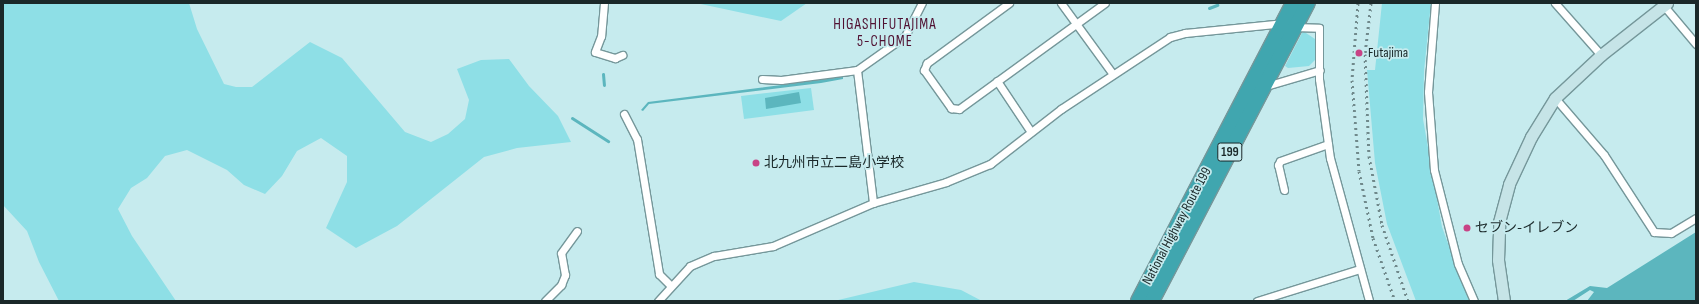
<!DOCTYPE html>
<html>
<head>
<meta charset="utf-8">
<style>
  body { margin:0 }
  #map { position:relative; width:1699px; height:304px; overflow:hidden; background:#c6ebee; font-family:"Sofia Sans Condensed","Noto Sans JP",sans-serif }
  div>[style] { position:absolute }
  .green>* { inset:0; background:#8edfe6 }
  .water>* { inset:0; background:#5cb6be }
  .stream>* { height:3px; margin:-1.5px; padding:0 1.5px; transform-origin:1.5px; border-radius:1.5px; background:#5cb6be }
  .roads { filter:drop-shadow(1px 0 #75979a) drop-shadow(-1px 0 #75979a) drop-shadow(0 1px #75979a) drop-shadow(0 -1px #75979a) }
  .street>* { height:7px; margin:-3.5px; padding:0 3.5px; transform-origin:3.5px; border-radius:3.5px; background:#fff }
  .secondary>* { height:11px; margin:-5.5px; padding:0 5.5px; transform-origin:5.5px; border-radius:5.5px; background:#c6e4e7 }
  .highway>* { height:14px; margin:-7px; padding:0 7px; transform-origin:7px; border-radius:7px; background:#40a6af }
  .rail>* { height:3px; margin-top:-1.5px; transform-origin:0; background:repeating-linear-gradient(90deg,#70898b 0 2px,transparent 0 6px) }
  .dots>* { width:11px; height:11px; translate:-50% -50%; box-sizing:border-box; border:2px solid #c6ebee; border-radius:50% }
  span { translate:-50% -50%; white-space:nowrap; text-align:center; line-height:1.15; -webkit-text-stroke:3.5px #c6ebee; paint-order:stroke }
  .shield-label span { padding:1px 3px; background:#c6ebee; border:1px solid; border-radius:3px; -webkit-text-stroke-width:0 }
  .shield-label { font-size:13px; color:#1a2829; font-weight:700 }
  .poi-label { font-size:14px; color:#1a2829 }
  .left { translate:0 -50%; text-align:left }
  .street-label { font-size:14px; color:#1a2829 }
  .neighbourhood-label { font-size:15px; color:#501031; letter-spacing:1px }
  .frame { position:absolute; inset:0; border:4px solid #1a2829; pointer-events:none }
</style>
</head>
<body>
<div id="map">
  <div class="green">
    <i style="clip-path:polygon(3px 3px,189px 3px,197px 29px,224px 84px,236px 87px,252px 87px,310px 42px,342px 58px,405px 132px,431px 142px,448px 134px,465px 119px,469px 100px,457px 69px,481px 60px,509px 59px,529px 86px,558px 116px,571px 142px,517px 148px,484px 157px,397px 226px,356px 248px,326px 228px,347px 182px,347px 156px,321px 138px,297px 151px,282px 176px,265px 194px,244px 185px,227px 170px,187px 150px,165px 156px,147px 178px,131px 188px,118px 209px,132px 236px,176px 301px,59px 301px,39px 262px,27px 231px,3px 205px)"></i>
    <i style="clip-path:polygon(696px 3px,807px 3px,781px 21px)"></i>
    <i style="clip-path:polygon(1382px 3px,1431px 3px,1424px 71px,1423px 119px,1442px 227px,1469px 301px,1416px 301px,1387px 224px,1375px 163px,1367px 70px,1375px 70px)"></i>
    <i style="clip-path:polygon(1303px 31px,1315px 39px,1316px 59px,1309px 66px,1288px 68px,1285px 66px)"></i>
    <i style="clip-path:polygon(811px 88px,814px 110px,744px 119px,741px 96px)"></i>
    <i style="clip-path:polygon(914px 282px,961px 290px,982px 301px,834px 301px)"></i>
  </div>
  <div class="water">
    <i style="clip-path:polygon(843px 77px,843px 79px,821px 83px,649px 104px,643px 111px,641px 110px,648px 102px)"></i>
    <i style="clip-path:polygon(799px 92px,801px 103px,766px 109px,765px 98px)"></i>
    <i style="clip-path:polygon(1696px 232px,1696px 301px,1587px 301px,1594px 292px,1590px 290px,1573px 301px,1565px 301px,1590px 286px,1607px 288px)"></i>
  </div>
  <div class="stream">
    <i style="left:1209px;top:8px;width:9px;rotate:-21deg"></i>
    <i style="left:603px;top:74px;width:11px;rotate:85deg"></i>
    <i style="left:572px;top:118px;width:43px;rotate:32.6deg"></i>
  </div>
  <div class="roads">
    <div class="street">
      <i style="left:604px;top:3px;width:33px;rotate:95deg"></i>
      <i style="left:601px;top:36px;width:17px;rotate:111deg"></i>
      <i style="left:595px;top:52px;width:21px;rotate:17deg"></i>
      <i style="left:615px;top:58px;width:8px;rotate:-23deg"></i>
      <i style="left:1009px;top:3px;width:102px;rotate:143.8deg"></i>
      <i style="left:927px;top:63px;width:8px;rotate:113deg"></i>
      <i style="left:924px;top:70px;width:47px;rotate:54.6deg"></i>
      <i style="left:951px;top:108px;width:8px;rotate:7deg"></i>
      <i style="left:959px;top:109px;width:180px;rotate:-36deg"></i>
      <i style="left:1061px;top:3px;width:87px;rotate:53.9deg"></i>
      <i style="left:1435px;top:3px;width:89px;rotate:94.5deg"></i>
      <i style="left:1428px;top:92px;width:78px;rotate:85.6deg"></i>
      <i style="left:1434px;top:170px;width:97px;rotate:75.7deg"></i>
      <i style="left:1458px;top:264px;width:40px;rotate:66.6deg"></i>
      <i style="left:1555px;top:3px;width:69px;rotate:48.5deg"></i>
      <i style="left:1664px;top:6px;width:50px;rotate:49.9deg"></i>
      <i style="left:1294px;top:27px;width:25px;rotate:2deg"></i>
      <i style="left:1319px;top:28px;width:51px;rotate:90deg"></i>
      <i style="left:1319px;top:79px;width:80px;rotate:82.1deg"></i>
      <i style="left:1330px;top:158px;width:148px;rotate:74.7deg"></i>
      <i style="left:857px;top:70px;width:134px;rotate:83.1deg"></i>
      <i style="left:762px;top:79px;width:19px;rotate:3deg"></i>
      <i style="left:781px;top:80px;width:77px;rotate:-7.5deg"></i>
      <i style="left:857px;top:70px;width:59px;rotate:-35.3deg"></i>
      <i style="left:905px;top:36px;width:37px;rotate:-63deg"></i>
      <i style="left:997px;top:81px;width:61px;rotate:56.3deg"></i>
      <i style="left:1266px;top:86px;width:56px;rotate:-16.5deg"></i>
      <i style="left:1555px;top:98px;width:75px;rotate:49.3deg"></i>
      <i style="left:1604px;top:155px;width:92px;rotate:57deg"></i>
      <i style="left:1654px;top:232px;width:17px;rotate:3deg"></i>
      <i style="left:1671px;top:233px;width:29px;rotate:-31deg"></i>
      <i style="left:624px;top:114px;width:28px;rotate:63deg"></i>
      <i style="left:637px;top:139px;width:137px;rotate:80.7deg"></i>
      <i style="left:659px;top:274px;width:16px;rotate:45deg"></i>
      <i style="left:1284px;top:190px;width:26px;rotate:-103deg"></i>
      <i style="left:1278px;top:165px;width:4px;rotate:-63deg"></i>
      <i style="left:1280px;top:161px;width:51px;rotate:-19.5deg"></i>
      <i style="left:545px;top:301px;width:23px;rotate:-45deg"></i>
      <i style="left:561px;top:285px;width:11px;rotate:-68deg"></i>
      <i style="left:565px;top:275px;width:22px;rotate:-100deg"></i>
      <i style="left:561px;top:253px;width:27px;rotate:-54deg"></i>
      <i style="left:658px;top:301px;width:47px;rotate:-47.6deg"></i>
      <i style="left:690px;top:266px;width:26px;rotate:-23deg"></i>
      <i style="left:714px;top:256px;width:60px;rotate:-9.6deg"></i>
      <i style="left:773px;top:246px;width:109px;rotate:-23.3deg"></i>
      <i style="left:873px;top:203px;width:76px;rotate:-16deg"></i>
      <i style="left:946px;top:182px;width:48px;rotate:-22.2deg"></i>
      <i style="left:990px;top:164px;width:90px;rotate:-37.8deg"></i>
      <i style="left:1061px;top:109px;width:131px;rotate:-33.4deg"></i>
      <i style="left:1170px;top:37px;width:16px;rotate:-15deg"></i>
      <i style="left:1185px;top:33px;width:100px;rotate:-5.8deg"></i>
      <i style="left:1257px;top:301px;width:108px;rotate:-17.3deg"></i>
    </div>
    <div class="secondary">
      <i style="left:1504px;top:301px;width:41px;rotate:-98.3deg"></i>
      <i style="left:1498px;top:260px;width:38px;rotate:-88deg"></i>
      <i style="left:1499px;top:222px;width:39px;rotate:-75deg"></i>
      <i style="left:1509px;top:184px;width:52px;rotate:-64.9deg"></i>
      <i style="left:1531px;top:137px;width:46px;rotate:-58.4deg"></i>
      <i style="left:1555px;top:98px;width:63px;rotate:-43.1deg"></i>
      <i style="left:1601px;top:55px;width:84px;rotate:-38.2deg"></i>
    </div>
    <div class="highway">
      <i style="left:1138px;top:301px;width:336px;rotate:-62.5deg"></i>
      <i style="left:1152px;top:301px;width:336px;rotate:-62.4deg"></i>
    </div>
  </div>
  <div class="rail">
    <i style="left:1358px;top:3px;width:77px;rotate:94.5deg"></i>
    <i style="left:1352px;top:80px;width:91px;rotate:85.6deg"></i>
    <i style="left:1359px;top:171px;width:68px;rotate:78.2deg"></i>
    <i style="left:1373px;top:238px;width:67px;rotate:70.8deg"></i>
    <i style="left:1371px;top:3px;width:51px;rotate:96.7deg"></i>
    <i style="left:1365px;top:54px;width:102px;rotate:87.8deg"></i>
    <i style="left:1369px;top:156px;width:70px;rotate:79.3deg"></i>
    <i style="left:1382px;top:225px;width:80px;rotate:71.1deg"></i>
  </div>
  <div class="dots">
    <i style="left:1359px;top:53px;background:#c84386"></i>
    <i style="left:756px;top:163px;background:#c84386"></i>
    <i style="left:1467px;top:228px;background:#c84386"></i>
  </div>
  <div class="shield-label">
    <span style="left:1230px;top:152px">199</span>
  </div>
  <div class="poi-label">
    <span class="left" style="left:1368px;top:53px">Futajima</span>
    <span class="left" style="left:764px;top:163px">北九州市立二島小学校</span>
    <span class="left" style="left:1475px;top:228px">セブン-イレブン</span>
  </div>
  <div class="street-label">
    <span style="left:1177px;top:226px;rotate:-62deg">National Highway Route 199</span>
  </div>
  <div class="neighbourhood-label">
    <span style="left:885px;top:33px">HIGASHIFUTAJIMA<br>5-CHOME</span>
  </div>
  <div class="frame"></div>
</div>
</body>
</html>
